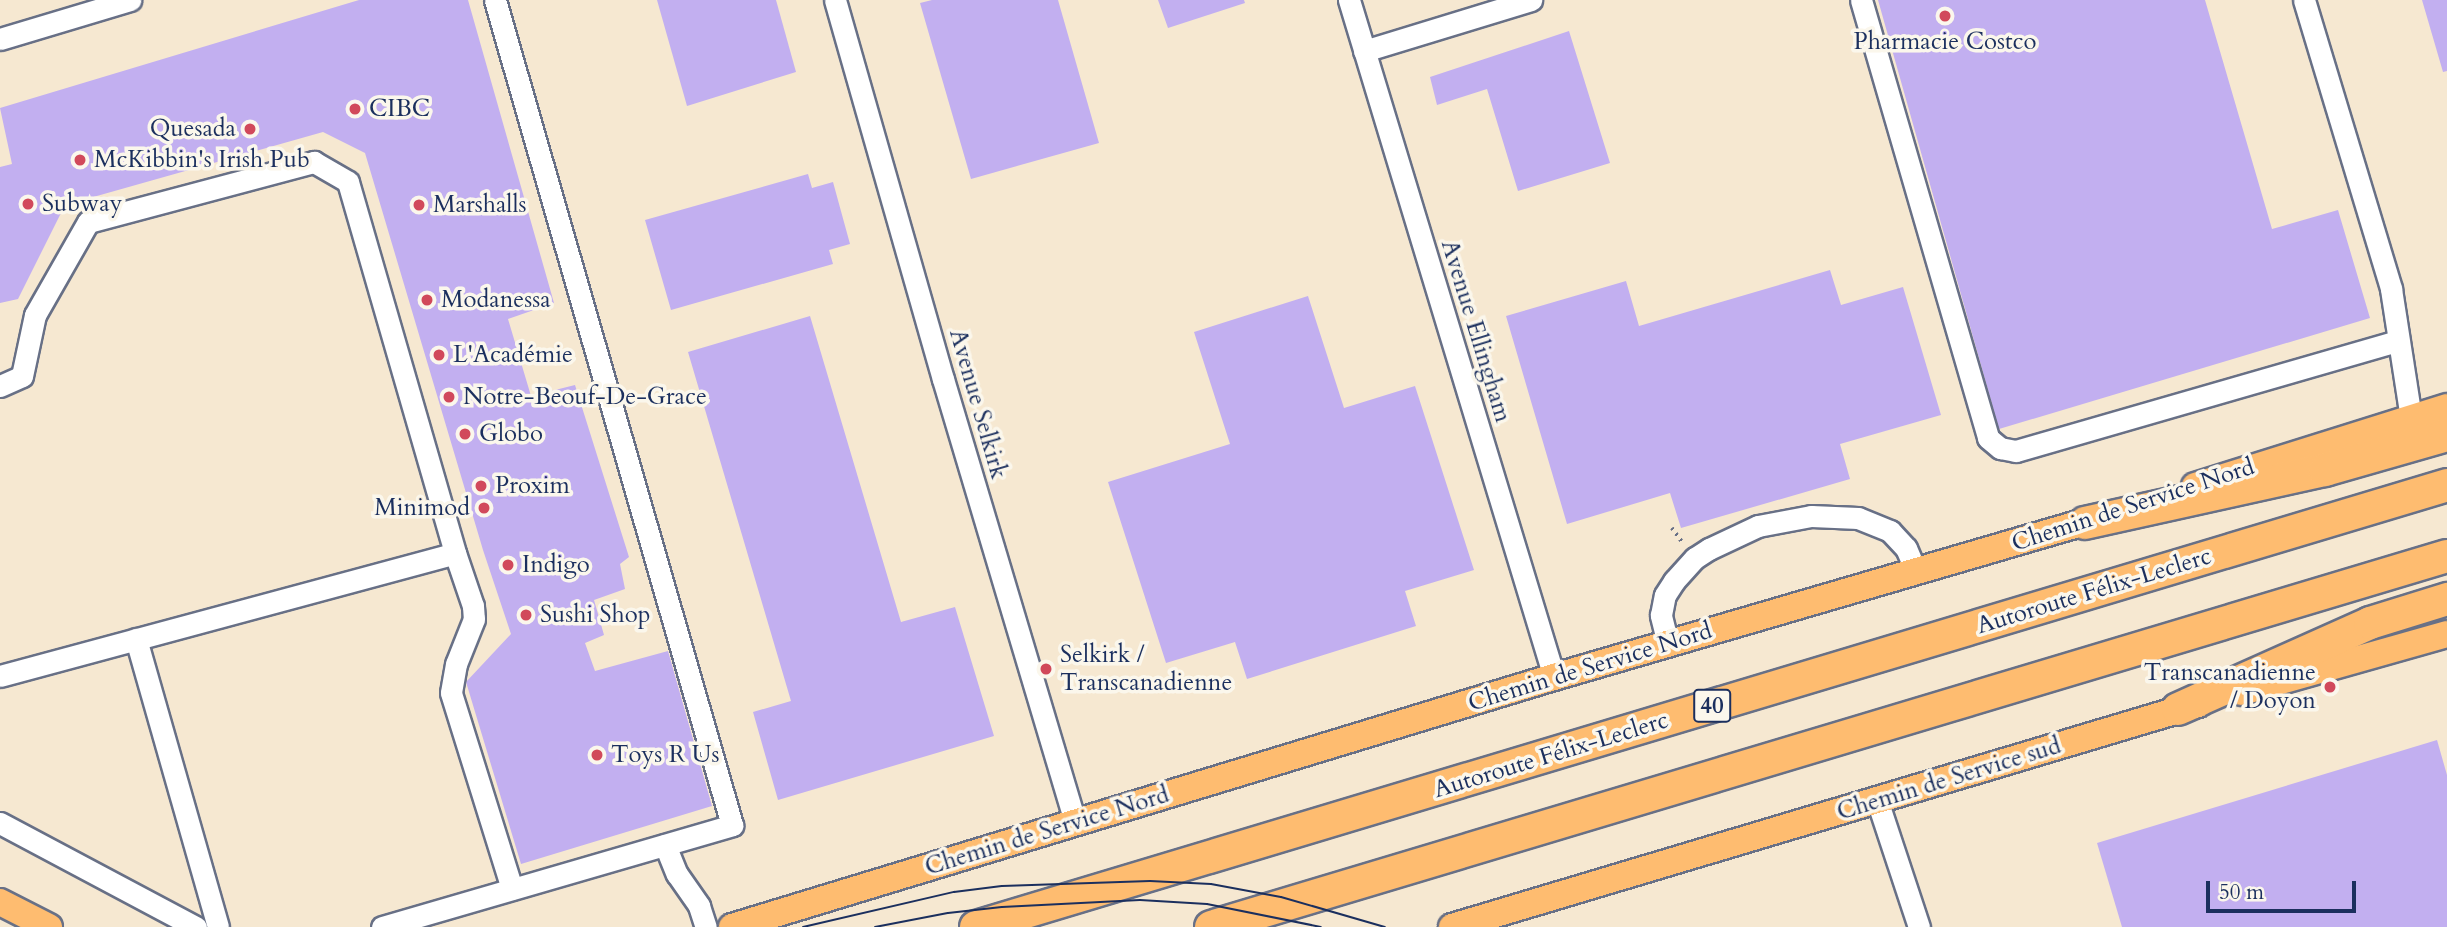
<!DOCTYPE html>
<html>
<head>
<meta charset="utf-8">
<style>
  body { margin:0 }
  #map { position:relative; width:2447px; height:927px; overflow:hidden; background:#f6e8d1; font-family:Cardo,serif }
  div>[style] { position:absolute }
  .building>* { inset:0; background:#c2aff0 }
  .path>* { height:3.5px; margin-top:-1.75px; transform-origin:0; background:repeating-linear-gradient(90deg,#687086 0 2px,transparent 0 7px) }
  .roads { filter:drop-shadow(2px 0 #687086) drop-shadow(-2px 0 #687086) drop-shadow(0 2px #687086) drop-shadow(0 -2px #687086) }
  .minor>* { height:21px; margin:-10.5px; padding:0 10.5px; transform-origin:10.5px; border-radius:10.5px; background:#fff }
  .major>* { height:26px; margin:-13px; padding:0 13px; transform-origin:13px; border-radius:13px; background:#febc70 }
  .highway>* { height:32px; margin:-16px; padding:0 16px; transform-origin:16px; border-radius:16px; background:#febc70 }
  .tram>* { height:2px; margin:-1px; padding:0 1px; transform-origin:1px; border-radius:1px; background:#1b2f5e }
  .dots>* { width:19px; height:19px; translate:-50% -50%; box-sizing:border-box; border:4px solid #fbf7ec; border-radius:50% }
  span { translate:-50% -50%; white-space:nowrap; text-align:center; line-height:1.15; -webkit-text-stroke:7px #fbf7ec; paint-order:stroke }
  .shield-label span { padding:2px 5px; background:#fbf7ec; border:2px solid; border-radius:5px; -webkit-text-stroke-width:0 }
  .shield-label { font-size:23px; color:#1b2f5e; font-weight:700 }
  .poi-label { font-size:24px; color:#1b2f5e }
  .left { translate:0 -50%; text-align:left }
  .right { translate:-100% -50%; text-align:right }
  .street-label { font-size:24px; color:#1b2f5e }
  .scale { position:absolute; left:2206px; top:881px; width:150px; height:32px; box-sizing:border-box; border:4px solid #1b2f5e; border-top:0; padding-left:9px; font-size:21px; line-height:24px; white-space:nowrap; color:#1b2f5e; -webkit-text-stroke:5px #fbf7ec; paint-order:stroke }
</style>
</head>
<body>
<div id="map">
  <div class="building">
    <i style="clip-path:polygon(359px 0,468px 0,554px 303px,508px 319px,531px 396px,575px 385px,629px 557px,620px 564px,625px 589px,594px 600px,604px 635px,585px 643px,595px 671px,668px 651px,712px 806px,521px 864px,466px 682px,511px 634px,483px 550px,365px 153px,323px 132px,65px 205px,18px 299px,0 303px,0 167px,12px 164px,0 108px)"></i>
    <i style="clip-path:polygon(657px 0,776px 0,796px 72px,687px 106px)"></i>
    <i style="clip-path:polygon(932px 0,1058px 0,1099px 143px,971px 179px,920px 3px)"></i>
    <i style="clip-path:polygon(1158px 0,1244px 0,1245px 3px,1168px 28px)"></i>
    <i style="clip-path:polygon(1878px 0,2205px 0,2272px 229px,2338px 210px,2370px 318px,1999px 429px)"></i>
    <i style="clip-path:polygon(2422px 0,2447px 0,2447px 71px,2443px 72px)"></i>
    <i style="clip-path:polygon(1569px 31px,1610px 163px,1518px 191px,1487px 89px,1437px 105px,1430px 77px)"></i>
    <i style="clip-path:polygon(808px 174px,812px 188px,833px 182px,850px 244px,829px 250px,833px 264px,671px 310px,645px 220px)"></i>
    <i style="clip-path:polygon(1830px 270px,1841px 305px,1903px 287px,1941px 415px,1840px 444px,1850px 479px,1681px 528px,1670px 493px,1567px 524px,1506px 316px,1626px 281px,1639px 326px)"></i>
    <i style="clip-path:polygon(1308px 296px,1344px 408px,1415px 386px,1474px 570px,1405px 591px,1416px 626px,1247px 679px,1235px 642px,1166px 663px,1108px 482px,1230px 444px,1194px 332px)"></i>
    <i style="clip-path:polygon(810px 316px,901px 622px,955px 607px,994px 736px,778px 800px,753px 712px,791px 701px,688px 352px)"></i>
    <i style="clip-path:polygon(2437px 740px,2447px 775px,2447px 927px,2122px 927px,2097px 843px)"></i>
  </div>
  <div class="path">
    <i style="left:1672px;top:528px;width:19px;rotate:54deg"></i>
  </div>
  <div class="roads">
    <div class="minor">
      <i style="left:835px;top:0;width:394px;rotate:74.1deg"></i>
      <i style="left:943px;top:379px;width:462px;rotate:73.4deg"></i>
      <i style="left:1349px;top:0;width:707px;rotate:73.15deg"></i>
      <i style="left:1861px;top:0;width:456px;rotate:73.8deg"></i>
      <i style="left:1988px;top:438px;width:16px;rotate:40deg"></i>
      <i style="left:2000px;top:448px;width:16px;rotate:11deg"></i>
      <i style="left:2016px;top:451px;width:397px;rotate:-16.1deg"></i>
      <i style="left:2304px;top:0;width:302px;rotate:73.2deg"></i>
      <i style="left:2391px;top:289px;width:131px;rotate:81.2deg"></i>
      <i style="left:0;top:39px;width:136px;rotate:-16.7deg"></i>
      <i style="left:1364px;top:51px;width:175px;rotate:-17deg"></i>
      <i style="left:0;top:386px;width:24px;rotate:-24deg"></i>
      <i style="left:22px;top:376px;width:62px;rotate:-78deg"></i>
      <i style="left:35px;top:315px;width:107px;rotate:-60.3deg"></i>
      <i style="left:88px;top:222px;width:234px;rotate:-14.9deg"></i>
      <i style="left:314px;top:162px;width:39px;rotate:30deg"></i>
      <i style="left:348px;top:182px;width:386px;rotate:73.9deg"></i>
      <i style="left:455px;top:553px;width:56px;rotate:71.2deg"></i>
      <i style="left:473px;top:606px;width:13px;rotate:86deg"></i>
      <i style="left:474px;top:619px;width:48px;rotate:111.8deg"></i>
      <i style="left:456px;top:664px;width:29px;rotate:100deg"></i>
      <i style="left:451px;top:693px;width:205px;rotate:72.7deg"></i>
      <i style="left:136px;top:639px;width:299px;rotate:74.1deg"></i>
      <i style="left:1668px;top:644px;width:30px;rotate:-104deg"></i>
      <i style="left:1661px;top:615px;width:20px;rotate:-79deg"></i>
      <i style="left:1665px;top:595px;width:17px;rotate:-57deg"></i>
      <i style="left:1674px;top:581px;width:31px;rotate:-48deg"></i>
      <i style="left:1695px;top:558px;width:17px;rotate:-33deg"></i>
      <i style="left:1709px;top:549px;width:54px;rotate:-25.1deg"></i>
      <i style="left:1758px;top:526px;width:54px;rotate:-10.7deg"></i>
      <i style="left:1811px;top:516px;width:47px;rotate:2.4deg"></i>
      <i style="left:1858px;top:518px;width:35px;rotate:22deg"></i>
      <i style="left:1890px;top:531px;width:23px;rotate:47deg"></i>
      <i style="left:1906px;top:548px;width:25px;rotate:67deg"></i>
      <i style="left:0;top:676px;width:471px;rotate:-15.1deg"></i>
      <i style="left:1877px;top:800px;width:134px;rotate:71.7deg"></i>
      <i style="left:0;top:823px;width:222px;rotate:28deg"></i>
      <i style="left:665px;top:845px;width:31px;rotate:68deg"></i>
      <i style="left:677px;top:874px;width:39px;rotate:55deg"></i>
      <i style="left:699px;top:906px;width:22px;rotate:72deg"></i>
      <i style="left:382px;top:927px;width:365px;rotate:-16.2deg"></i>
      <i style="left:732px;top:825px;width:858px;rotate:-106.03deg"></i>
    </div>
    <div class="major">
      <i style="left:2195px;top:486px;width:264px;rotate:-17.4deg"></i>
      <i style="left:2242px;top:692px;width:213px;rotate:-15.8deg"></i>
      <i style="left:0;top:902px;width:55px;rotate:27deg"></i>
      <i style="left:732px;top:927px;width:859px;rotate:-16.92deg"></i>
      <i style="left:1554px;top:677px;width:571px;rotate:-16.28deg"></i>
      <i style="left:1452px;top:927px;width:779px;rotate:-16.64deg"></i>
    </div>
    <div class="highway">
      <i style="left:2085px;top:523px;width:246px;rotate:-12.5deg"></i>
      <i style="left:2325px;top:470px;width:127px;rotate:-16deg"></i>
      <i style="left:2178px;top:709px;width:210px;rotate:-24.1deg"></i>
      <i style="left:2370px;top:623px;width:81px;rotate:-17.3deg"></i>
      <i style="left:976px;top:927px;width:1536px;rotate:-16.72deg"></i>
      <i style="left:1211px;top:927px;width:1290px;rotate:-16.71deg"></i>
    </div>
  </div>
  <div class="tram">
    <i style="left:803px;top:927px;width:155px;rotate:-13.1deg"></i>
    <i style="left:954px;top:892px;width:48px;rotate:-7.1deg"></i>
    <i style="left:1002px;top:886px;width:148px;rotate:-1.9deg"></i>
    <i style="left:1150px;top:881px;width:61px;rotate:2.8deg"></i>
    <i style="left:1211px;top:884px;width:71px;rotate:10.5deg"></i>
    <i style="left:1281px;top:897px;width:108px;rotate:16.1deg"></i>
    <i style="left:875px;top:927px;width:74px;rotate:-10.9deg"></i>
    <i style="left:948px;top:913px;width:54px;rotate:-6.3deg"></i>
    <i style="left:1002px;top:907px;width:138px;rotate:-2.9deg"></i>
    <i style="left:1140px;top:900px;width:67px;rotate:3.4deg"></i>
    <i style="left:1207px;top:904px;width:116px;rotate:11.4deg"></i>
  </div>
  <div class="dots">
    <i style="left:1945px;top:16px;background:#d1495b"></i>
    <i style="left:355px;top:109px;background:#d1495b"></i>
    <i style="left:250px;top:129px;background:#d1495b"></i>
    <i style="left:80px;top:160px;background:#d1495b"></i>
    <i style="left:28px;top:204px;background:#d1495b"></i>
    <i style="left:419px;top:205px;background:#d1495b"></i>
    <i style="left:427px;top:300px;background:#d1495b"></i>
    <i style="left:439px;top:355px;background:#d1495b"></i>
    <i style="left:449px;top:397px;background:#d1495b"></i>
    <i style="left:465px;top:434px;background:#d1495b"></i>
    <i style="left:481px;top:486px;background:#d1495b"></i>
    <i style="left:484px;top:508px;background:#d1495b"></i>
    <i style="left:508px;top:565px;background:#d1495b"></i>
    <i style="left:526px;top:615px;background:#d1495b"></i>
    <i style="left:1046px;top:669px;background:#d1495b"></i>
    <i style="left:2330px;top:687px;background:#d1495b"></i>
    <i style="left:597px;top:755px;background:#d1495b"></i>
  </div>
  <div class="shield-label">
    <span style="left:1712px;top:706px">40</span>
  </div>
  <div class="poi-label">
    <span style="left:1945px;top:42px">Pharmacie Costco</span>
    <span class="left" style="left:369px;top:109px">CIBC</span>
    <span class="right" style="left:236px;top:129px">Quesada</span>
    <span class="left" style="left:94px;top:160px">McKibbin's Irish Pub</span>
    <span class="left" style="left:42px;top:204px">Subway</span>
    <span class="left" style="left:433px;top:205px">Marshalls</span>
    <span class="left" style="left:441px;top:300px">Modanessa</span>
    <span class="left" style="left:453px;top:355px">L'Académie</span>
    <span class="left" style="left:463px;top:397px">Notre-Beouf-De-Grace</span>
    <span class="left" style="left:479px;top:434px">Globo</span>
    <span class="left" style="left:495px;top:486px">Proxim</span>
    <span class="right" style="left:470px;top:508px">Minimod</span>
    <span class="left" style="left:522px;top:565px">Indigo</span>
    <span class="left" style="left:540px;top:615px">Sushi Shop</span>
    <span class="left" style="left:1060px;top:669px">Selkirk /<br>Transcanadienne</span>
    <span class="right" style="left:2316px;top:687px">Transcanadienne<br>/ Doyon</span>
    <span class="left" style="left:611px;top:755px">Toys R Us</span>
  </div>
  <div class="street-label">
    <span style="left:1476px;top:331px;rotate:73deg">Avenue Ellingham</span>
    <span style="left:978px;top:404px;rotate:74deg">Avenue Selkirk</span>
    <span style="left:2133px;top:505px;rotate:-18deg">Chemin de Service Nord</span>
    <span style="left:2094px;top:591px;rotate:-17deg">Autoroute Félix-Leclerc</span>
    <span style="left:1590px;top:667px;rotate:-17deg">Chemin de Service Nord</span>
    <span style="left:1551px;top:755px;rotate:-17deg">Autoroute Félix-Leclerc</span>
    <span style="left:1949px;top:779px;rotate:-17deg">Chemin de Service sud</span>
    <span style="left:1047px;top:831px;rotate:-17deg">Chemin de Service Nord</span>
  </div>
  <div class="scale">50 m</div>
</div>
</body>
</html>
